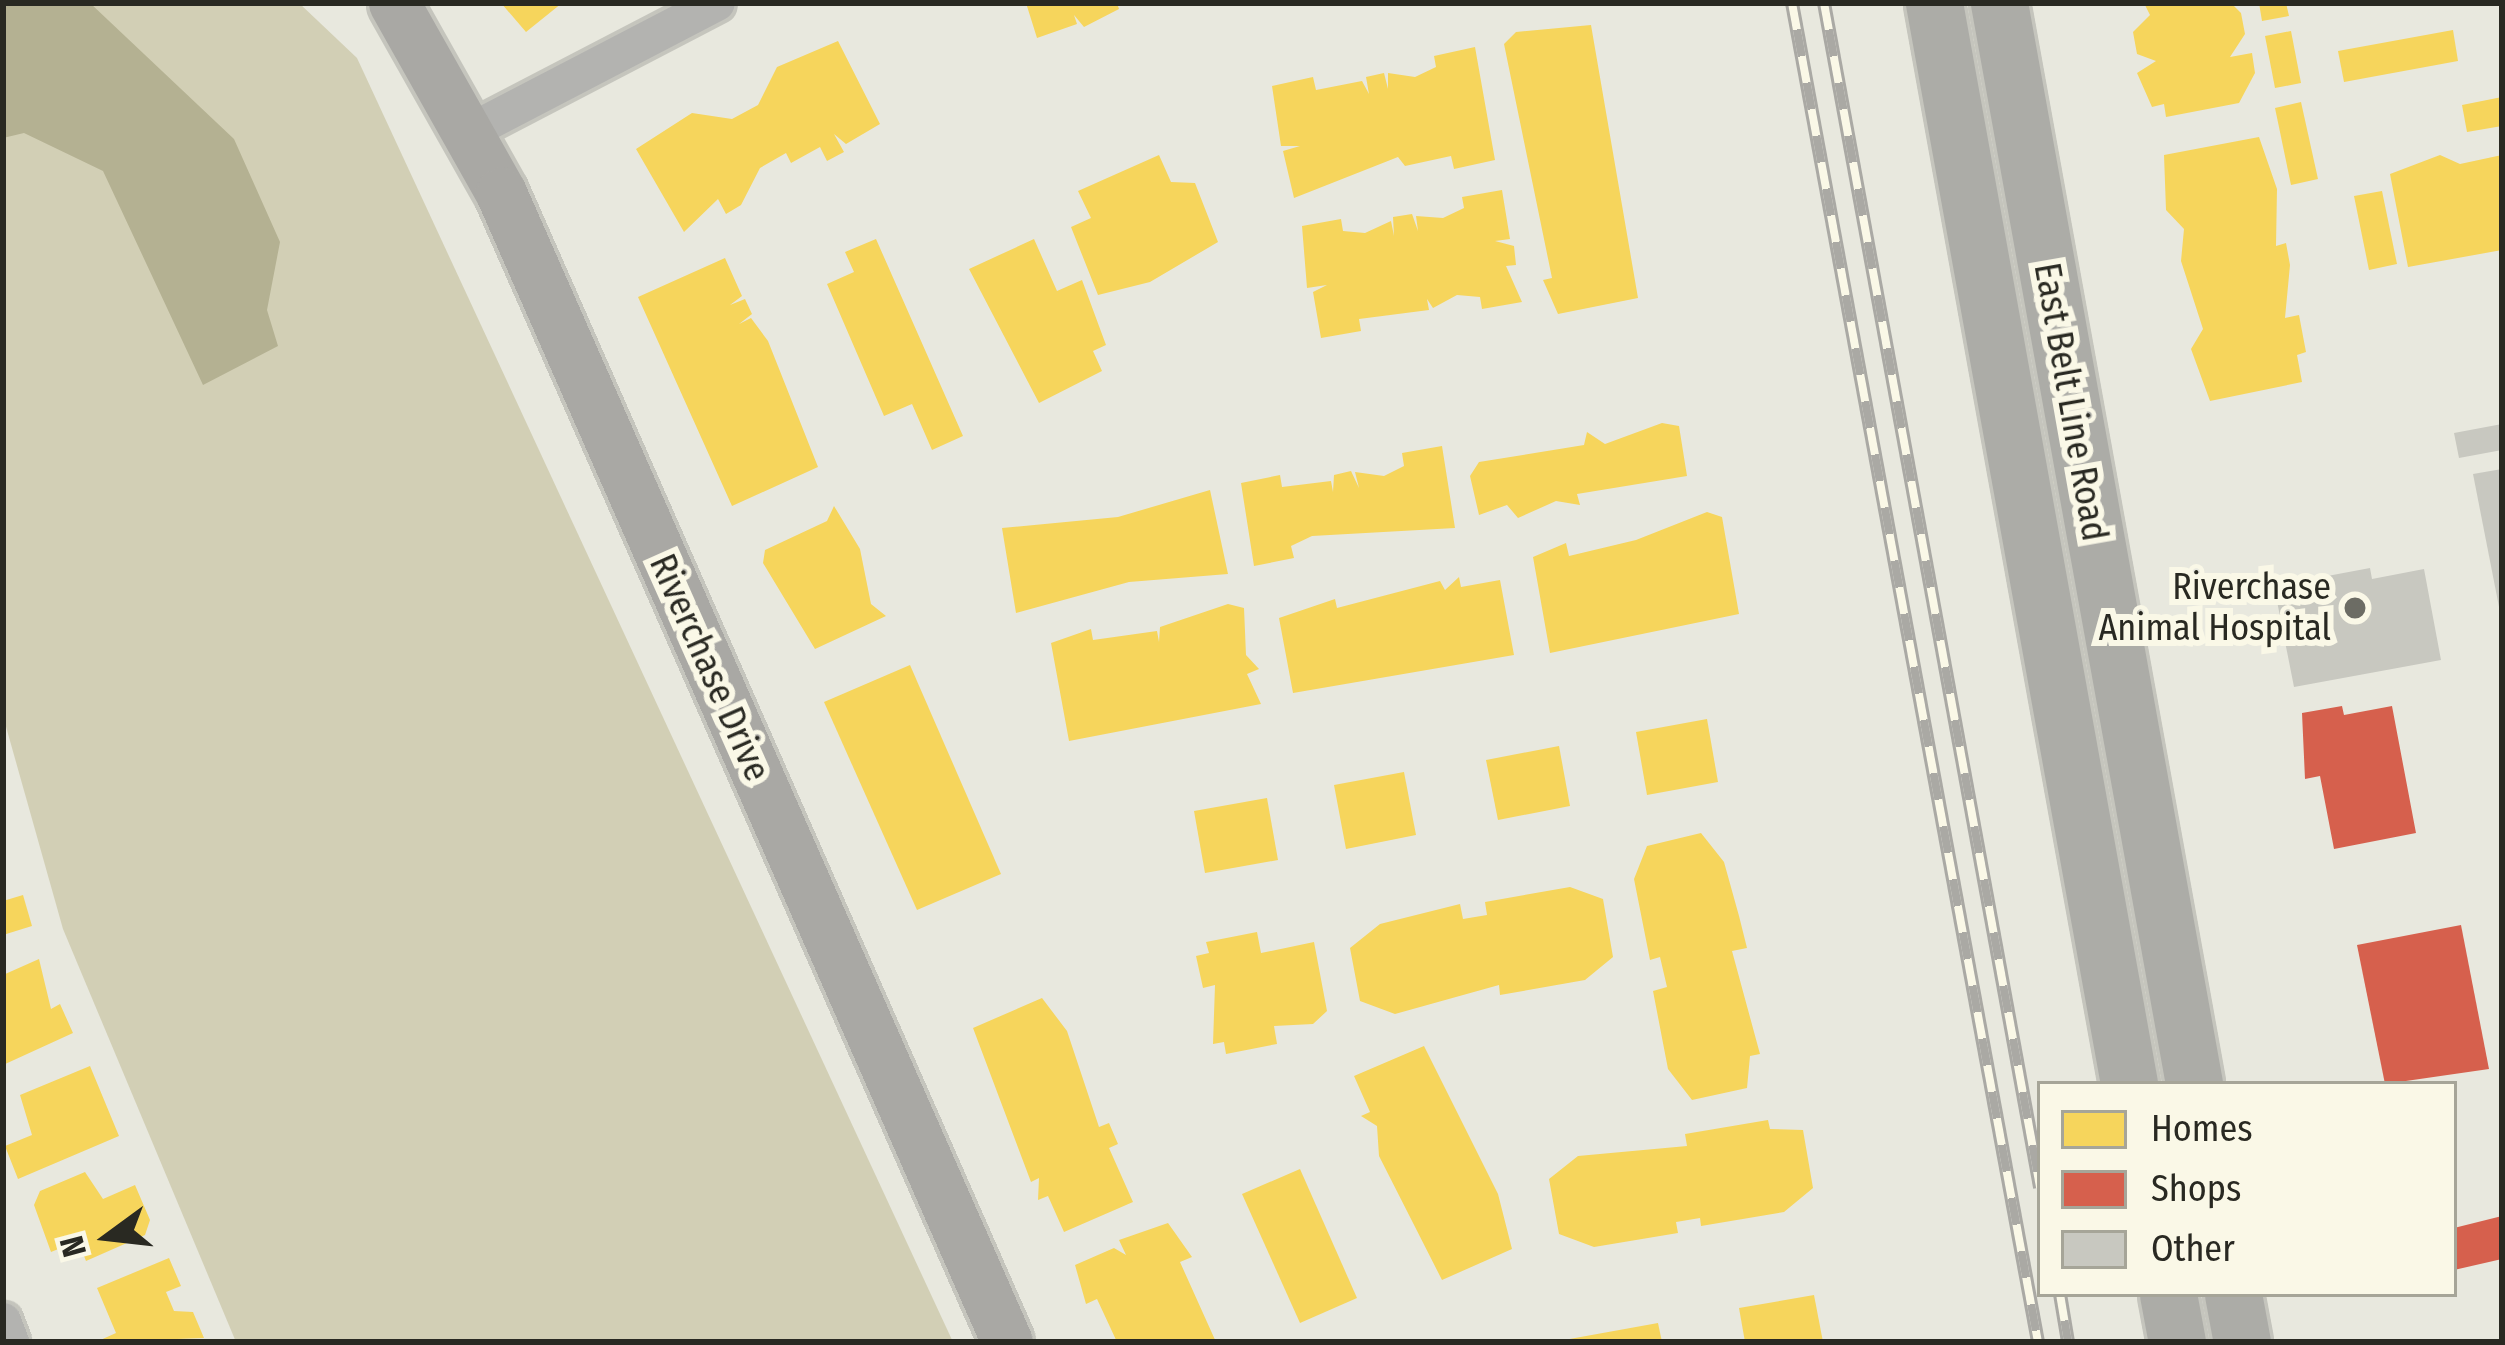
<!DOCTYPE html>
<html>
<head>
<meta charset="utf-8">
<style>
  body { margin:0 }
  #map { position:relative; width:2505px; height:1345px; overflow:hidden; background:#e8e8de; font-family:"Fira Sans Condensed",sans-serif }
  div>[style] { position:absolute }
  .green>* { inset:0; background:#d2cfb5 }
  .water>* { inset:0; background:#b4b192 }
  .homes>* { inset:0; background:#f6d55c }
  .shops>* { inset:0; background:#d6604d }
  .building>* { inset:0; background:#c8c8c0 }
  .roads { filter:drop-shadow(3px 0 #c5c5bd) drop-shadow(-3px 0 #c5c5bd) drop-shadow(0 3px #c5c5bd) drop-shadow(0 -3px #c5c5bd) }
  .street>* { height:36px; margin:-18px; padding:0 18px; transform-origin:18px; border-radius:18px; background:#b3b3b0 }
  .secondary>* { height:51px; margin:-25.5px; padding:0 25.5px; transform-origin:25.5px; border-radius:25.5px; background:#a9a8a4 }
  .primary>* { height:57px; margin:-28.5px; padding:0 28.5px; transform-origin:28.5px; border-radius:28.5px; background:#acaca7 }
  .rail>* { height:14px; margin-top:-7px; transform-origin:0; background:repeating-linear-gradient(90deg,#faf8e7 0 27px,#aaa9a4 0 54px); box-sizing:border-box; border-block:3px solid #aaa9a4 }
  .dots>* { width:33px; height:33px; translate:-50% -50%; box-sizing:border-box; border:6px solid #faf8e7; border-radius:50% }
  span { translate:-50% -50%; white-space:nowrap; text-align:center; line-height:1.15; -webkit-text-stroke:12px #faf8e7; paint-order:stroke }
  .street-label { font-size:36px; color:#292922 }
  .poi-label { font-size:36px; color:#292922 }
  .right { translate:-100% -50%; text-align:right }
  .frame { position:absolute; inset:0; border:6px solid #292922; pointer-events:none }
  .legend { position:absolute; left:2037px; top:1081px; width:420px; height:216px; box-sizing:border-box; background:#faf8e7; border:3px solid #a6a598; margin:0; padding:15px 21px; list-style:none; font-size:36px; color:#292922 }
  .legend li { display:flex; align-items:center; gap:24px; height:60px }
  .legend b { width:60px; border:3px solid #a6a598 }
  .north { position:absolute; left:48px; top:1177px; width:120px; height:120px; -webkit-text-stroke:9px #faf8e7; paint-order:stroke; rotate:255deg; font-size:33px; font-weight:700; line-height:48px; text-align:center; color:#292922 }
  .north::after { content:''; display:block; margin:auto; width:42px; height:54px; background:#292922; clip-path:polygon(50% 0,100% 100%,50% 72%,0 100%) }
</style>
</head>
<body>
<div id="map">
  <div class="green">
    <i style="clip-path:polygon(3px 3px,299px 3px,357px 58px,953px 1342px,236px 1342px,63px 929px,3px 716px)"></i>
  </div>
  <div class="water">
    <i style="clip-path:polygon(3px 3px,90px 3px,234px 139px,280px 242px,267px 310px,278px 346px,203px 385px,103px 171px,24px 133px,3px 138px)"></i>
  </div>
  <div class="homes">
    <i style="clip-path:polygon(501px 3px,562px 3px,526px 32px)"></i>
    <i style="clip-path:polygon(1026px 3px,1117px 3px,1119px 9px,1084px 27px,1074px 15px,1077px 24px,1037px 38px)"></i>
    <i style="clip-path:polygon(2144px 3px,2231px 3px,2241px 13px,2245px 34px,2230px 57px,2252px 53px,2255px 73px,2239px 103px,2166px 117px,2164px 104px,2152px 107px,2137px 73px,2156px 61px,2137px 54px,2133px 32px,2150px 15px)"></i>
    <i style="clip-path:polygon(2259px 3px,2286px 3px,2289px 16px,2262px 21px)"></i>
    <i style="clip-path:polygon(1591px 25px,1638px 298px,1558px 314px,1543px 280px,1552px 278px,1504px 44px,1516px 32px)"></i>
    <i style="clip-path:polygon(2453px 30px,2458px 61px,2344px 82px,2338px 51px)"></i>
    <i style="clip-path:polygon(2291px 31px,2301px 83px,2275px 88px,2265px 36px)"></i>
    <i style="clip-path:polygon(838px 41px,880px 124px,846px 144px,834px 134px,844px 152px,827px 161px,820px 147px,791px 163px,786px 153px,760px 168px,741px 205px,726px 214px,718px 199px,684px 232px,636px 149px,692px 113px,732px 119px,758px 105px,777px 67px)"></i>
    <i style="clip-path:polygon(1475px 47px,1495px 160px,1454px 169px,1451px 156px,1405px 166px,1398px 157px,1294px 198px,1283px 151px,1300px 146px,1281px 146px,1272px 86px,1313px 77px,1316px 90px,1362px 81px,1369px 94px,1366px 77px,1384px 73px,1388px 89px,1388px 73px,1415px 77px,1436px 67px,1434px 56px)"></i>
    <i style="clip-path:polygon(2502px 97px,2502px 126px,2467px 132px,2462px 105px)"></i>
    <i style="clip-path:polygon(2301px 102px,2318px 179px,2291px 185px,2275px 108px)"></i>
    <i style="clip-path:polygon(2259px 137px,2277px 189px,2276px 246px,2286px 243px,2290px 265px,2285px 318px,2299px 315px,2306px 352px,2297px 355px,2302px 382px,2210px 401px,2191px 349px,2203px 329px,2181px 261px,2184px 229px,2166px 210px,2164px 155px)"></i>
    <i style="clip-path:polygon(1159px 155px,1171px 182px,1195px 183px,1218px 242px,1150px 282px,1098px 295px,1071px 227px,1091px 218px,1078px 191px)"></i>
    <i style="clip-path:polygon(2440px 155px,2460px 164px,2502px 155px,2502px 250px,2408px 267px,2390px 174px)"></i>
    <i style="clip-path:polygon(1502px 190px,1510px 239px,1495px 241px,1514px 246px,1516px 265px,1506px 266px,1522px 302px,1482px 309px,1480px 297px,1457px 295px,1433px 308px,1427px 299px,1429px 310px,1359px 319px,1361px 331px,1321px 338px,1313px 292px,1327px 285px,1307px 288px,1302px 226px,1341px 219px,1343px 231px,1365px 233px,1391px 221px,1394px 236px,1393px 217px,1412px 214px,1418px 231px,1416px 216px,1443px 218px,1464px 208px,1462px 197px)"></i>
    <i style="clip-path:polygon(2382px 191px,2397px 264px,2369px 270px,2354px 196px)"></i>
    <i style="clip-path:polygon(876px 239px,963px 436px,932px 450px,912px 404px,884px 416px,827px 284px,854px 272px,845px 252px)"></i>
    <i style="clip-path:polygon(1034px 239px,1057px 291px,1082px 280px,1106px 345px,1093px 351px,1102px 371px,1039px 403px,969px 269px)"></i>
    <i style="clip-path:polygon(725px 258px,742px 296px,730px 305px,745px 299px,752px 314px,739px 324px,751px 318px,768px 341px,818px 467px,732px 506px,638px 297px)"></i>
    <i style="clip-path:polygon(1662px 423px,1679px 426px,1687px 476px,1577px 494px,1580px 505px,1556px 501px,1518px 518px,1507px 505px,1479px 515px,1470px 476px,1479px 462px,1584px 445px,1587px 432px,1605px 444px)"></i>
    <i style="clip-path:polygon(1442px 446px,1455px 528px,1312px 536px,1291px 546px,1294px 558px,1254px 566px,1241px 483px,1280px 475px,1282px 487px,1331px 481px,1333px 492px,1334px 475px,1351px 471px,1359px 488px,1355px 472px,1384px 476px,1404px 466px,1402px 453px)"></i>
    <i style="clip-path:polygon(1210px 490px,1228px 574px,1129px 582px,1016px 613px,1002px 528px,1118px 517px)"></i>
    <i style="clip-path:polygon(834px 506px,860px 549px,871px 604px,886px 616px,815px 649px,763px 563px,765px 550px,827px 521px)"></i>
    <i style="clip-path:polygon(1707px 512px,1722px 517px,1739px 614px,1550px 653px,1533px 557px,1566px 543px,1569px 556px,1636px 540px)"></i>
    <i style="clip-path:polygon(1459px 577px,1461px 587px,1500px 580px,1514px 655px,1293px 693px,1279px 618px,1335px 599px,1337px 608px,1440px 581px,1445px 590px)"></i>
    <i style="clip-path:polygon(1228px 604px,1244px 608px,1246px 655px,1259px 669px,1247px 674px,1261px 704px,1069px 741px,1051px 643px,1091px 629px,1093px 640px,1157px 631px,1159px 642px,1160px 627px)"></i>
    <i style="clip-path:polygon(910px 665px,1001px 874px,917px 910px,824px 702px)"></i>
    <i style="clip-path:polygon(1707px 719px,1718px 782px,1647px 795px,1636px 732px)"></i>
    <i style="clip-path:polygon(1559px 746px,1570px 806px,1498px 820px,1486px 760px)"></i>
    <i style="clip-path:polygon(1404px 772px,1416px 835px,1346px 849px,1334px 785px)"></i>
    <i style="clip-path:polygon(1267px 798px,1278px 860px,1205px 873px,1194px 811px)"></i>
    <i style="clip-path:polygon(1701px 833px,1724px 862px,1739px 916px,1747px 948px,1732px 951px,1760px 1054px,1750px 1056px,1747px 1088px,1692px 1100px,1668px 1069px,1653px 991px,1667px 987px,1660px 957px,1650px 960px,1634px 879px,1647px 846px)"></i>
    <i style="clip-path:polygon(1570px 887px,1603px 899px,1613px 957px,1585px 980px,1500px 995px,1499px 985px,1395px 1014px,1360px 1001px,1350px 948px,1380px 924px,1460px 904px,1463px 919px,1487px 915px,1485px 902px)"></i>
    <i style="clip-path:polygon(23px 895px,32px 926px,3px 935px,3px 901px)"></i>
    <i style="clip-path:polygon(1257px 932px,1261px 953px,1314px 942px,1327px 1011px,1313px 1024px,1274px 1026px,1277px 1044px,1226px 1054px,1224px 1042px,1213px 1044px,1215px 985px,1203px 988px,1196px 956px,1209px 953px,1206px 942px)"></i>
    <i style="clip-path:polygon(39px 959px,51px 1009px,60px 1004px,73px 1033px,3px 1065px,3px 975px)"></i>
    <i style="clip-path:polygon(1042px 998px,1067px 1031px,1099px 1127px,1109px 1123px,1118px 1144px,1109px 1148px,1133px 1202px,1064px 1232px,1048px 1196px,1038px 1200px,1039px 1178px,1031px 1182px,973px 1028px)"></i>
    <i style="clip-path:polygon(1424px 1046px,1498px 1194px,1512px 1249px,1442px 1280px,1379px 1156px,1377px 1126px,1361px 1116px,1370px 1112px,1354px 1076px)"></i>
    <i style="clip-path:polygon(90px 1066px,119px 1136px,18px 1179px,5px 1146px,32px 1135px,20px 1095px)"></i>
    <i style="clip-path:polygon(1768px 1120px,1770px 1129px,1803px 1130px,1813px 1188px,1784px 1212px,1701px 1226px,1700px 1218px,1676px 1222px,1678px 1233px,1594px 1247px,1559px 1234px,1549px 1179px,1578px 1156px,1687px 1146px,1685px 1134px)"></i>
    <i style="clip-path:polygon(1300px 1169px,1357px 1298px,1300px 1323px,1242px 1194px)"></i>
    <i style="clip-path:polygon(85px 1172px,103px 1199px,135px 1185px,150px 1220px,145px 1235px,86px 1261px,78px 1241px,51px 1252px,34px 1205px,40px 1191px)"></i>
    <i style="clip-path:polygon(1168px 1223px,1192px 1257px,1180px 1262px,1216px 1342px,1117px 1342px,1097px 1299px,1086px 1304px,1075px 1265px,1114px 1248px,1126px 1255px,1119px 1240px)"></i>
    <i style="clip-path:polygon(169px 1258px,181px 1286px,166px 1292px,174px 1311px,193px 1312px,204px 1338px,96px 1342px,116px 1333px,97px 1288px)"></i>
    <i style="clip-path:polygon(1814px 1295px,1823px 1342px,1745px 1342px,1739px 1308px)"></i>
    <i style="clip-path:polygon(1658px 1323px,1662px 1342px,1565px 1342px,1564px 1340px)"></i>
  </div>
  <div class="shops">
    <i style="clip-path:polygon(2342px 706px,2344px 715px,2392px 706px,2416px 833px,2334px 849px,2320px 776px,2305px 779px,2302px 713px)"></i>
    <i style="clip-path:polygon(2461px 925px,2489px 1069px,2385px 1084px,2357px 945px)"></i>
    <i style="clip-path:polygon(2502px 1216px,2502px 1259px,2454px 1270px,2454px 1228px)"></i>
  </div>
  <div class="building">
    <i style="clip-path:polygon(2502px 424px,2502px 450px,2459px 458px,2454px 433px)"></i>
    <i style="clip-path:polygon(2502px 469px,2502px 612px,2500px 612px,2473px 474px)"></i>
    <i style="clip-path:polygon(2370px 568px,2372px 579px,2424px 569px,2441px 660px,2294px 687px,2274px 586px)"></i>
  </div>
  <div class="roads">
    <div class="street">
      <i style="left:471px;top:131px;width:277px;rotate:-27.5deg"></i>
      <i style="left:3px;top:1321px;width:22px;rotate:69deg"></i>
    </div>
    <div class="secondary">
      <i style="left:394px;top:3px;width:218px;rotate:60.6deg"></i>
      <i style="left:501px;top:193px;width:1255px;rotate:66.23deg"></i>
    </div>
    <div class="primary">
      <i style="left:1934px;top:3px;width:1098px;rotate:79.77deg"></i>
      <i style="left:1999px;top:3px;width:1098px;rotate:79.77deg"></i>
      <i style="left:2168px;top:1294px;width:49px;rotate:79.4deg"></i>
      <i style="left:2233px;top:1294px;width:49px;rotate:79.4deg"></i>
    </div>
  </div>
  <div class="rail">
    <i style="left:1792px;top:3px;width:1361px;rotate:79.59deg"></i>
    <i style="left:1824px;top:3px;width:1204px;rotate:79.66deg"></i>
    <i style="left:2060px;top:1294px;width:49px;rotate:80.5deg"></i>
  </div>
  <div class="dots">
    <i style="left:2355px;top:608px;background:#6c6c64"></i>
  </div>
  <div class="street-label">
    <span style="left:2070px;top:402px;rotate:80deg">East Belt Line Road</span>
    <span style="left:709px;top:668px;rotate:66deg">Riverchase Drive</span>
  </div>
  <div class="poi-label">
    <span class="right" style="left:2331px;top:608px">Riverchase<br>Animal Hospital</span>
  </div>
  <div class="frame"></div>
  <ul class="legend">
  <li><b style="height:33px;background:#f6d55c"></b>Homes</li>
  <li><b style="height:33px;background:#d6604d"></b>Shops</li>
  <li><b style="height:33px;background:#c8c8c0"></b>Other</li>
  </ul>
  <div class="north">N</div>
</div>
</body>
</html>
